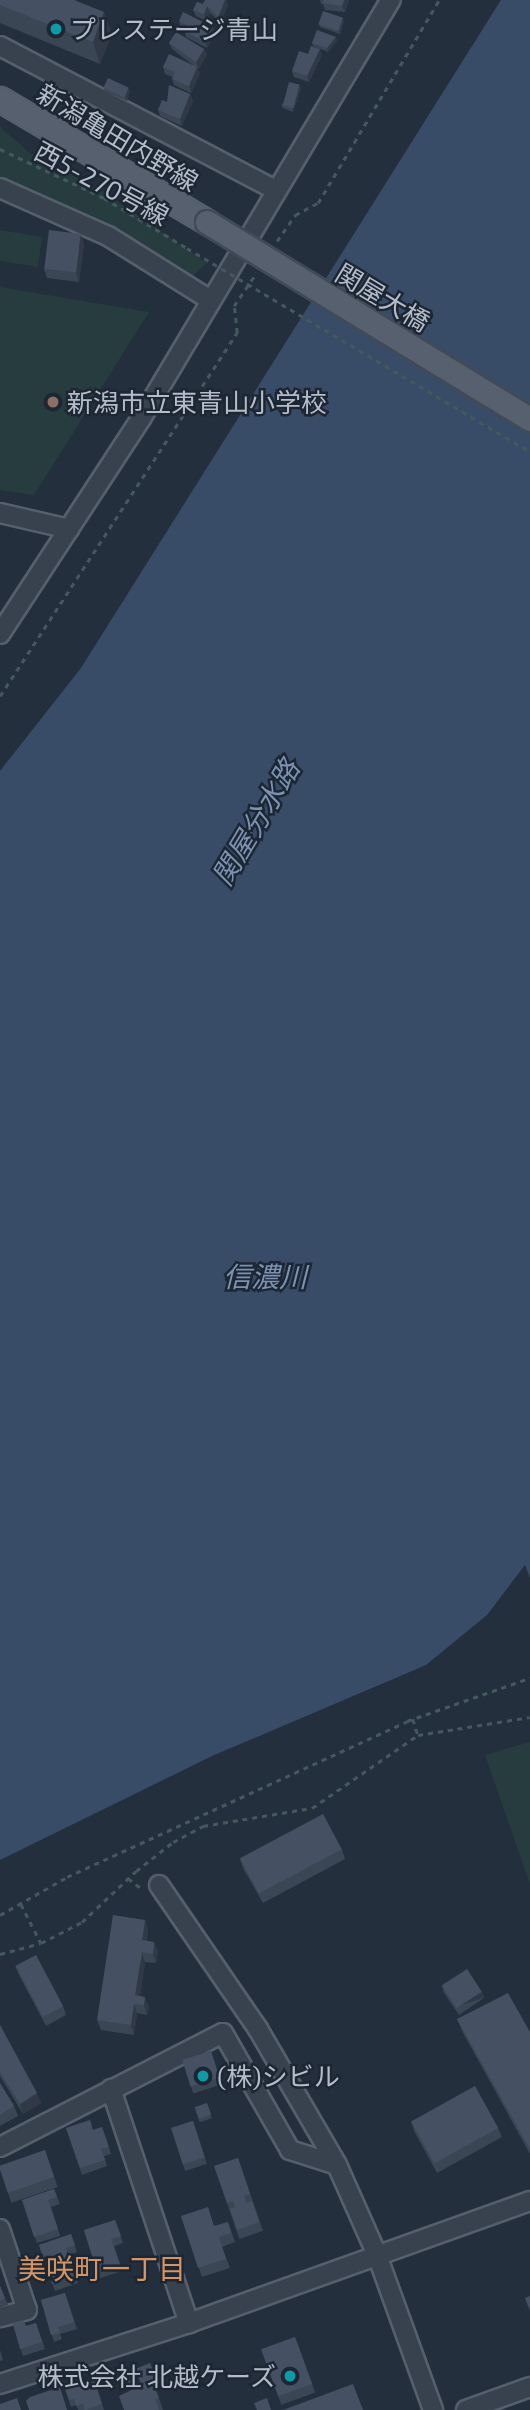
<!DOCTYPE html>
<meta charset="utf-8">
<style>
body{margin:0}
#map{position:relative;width:530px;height:2410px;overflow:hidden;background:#242f3e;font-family:"Exo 2","Noto Sans JP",sans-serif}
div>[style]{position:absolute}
.green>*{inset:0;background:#263c3f}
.water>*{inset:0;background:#394c67}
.path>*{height:2.5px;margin-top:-1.25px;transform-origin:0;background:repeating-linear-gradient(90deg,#44595c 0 5px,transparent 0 10px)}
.roads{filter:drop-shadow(2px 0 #565f6c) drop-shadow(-2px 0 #565f6c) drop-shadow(0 2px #565f6c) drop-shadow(0 -2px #565f6c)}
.minor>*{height:18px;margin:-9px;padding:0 9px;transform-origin:9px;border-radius:9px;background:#38414e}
.major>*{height:23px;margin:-11.5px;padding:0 11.5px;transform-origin:11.5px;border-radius:11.5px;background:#56606e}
.path-bridge>*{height:2.5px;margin-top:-1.25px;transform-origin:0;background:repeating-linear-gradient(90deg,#44595c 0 5px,transparent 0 10px)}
.bridges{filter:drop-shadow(2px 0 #414a57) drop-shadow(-2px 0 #414a57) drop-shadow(0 2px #414a57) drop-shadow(0 -2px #414a57)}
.major-bridge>*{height:23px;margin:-11.5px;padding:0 11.5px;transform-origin:11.5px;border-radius:11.5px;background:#56606e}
.wall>*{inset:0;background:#3b4654;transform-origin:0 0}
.shaded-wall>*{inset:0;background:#303945;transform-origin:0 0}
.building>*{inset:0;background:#455162;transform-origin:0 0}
.dots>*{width:19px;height:19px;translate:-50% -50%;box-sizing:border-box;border:4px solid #1d2633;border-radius:50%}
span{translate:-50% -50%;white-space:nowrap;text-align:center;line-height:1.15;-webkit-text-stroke:5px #1d2633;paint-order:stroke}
.poi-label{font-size:26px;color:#b4bcc9}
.left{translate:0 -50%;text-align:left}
.right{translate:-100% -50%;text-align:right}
.street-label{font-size:26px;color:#b4bcc9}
.water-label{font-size:28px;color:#7c92b1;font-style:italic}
.neighbourhood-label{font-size:28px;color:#d59563}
</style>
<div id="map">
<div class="green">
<div style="clip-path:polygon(0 127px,30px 153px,105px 192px,207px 263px,188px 280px,0 185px)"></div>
<div style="clip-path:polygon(0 230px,42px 237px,38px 267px,0 261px)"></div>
<div style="clip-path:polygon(0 287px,149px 312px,34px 495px,0 490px)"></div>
<div style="clip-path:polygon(530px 1742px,530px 1884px,485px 1755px)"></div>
</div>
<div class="water">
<div style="clip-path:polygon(501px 0,530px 0,530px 1578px,525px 1565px,487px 1615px,426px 1665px,212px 1756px,0 1860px,0 771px,81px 668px)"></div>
</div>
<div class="path">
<div style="left:0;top:149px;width:115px;rotate:25.2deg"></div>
<div style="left:104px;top:198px;width:97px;rotate:31.1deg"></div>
<div style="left:277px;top:241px;width:32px;rotate:-55deg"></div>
<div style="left:295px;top:215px;width:26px;rotate:-28deg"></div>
<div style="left:318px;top:203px;width:236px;rotate:-59.2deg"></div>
<div style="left:0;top:696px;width:434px;rotate:-56.9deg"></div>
<div style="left:237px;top:333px;width:27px;rotate:-96deg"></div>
<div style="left:234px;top:306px;width:40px;rotate:-56deg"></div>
<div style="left:413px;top:1719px;width:17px;rotate:73deg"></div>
<div style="left:128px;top:1878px;width:18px;rotate:38deg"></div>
<div style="left:21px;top:1904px;width:44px;rotate:62.9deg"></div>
<div style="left:0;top:1915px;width:77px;rotate:-29.6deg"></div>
<div style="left:67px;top:1877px;width:374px;rotate:-24.6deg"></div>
<div style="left:407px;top:1721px;width:130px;rotate:-19.3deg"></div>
<div style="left:0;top:1954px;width:42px;rotate:-15deg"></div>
<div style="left:41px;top:1943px;width:46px;rotate:-27.1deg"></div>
<div style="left:82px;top:1922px;width:74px;rotate:-43.4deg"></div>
<div style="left:136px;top:1871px;width:47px;rotate:-38.1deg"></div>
<div style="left:173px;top:1842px;width:34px;rotate:-28deg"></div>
<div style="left:203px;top:1826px;width:110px;rotate:-9.4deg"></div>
<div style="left:312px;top:1808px;width:129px;rotate:-34.6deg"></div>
<div style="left:418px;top:1735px;width:113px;rotate:-9.1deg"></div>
</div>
<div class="roads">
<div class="minor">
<div style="left:0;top:46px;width:310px;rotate:27.6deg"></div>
<div style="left:0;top:188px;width:118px;rotate:24deg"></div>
<div style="left:108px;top:236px;width:119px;rotate:32deg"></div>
<div style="left:0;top:513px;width:71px;rotate:13.1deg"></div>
<div style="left:0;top:634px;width:259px;rotate:-56.8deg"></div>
<div style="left:142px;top:417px;width:486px;rotate:-59.2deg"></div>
<div style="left:159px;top:1885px;width:175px;rotate:55.5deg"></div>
<div style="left:258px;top:2029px;width:157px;rotate:59.8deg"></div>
<div style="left:111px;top:2089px;width:247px;rotate:71.6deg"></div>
<div style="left:0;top:2147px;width:250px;rotate:-27.1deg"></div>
<div style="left:223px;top:2033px;width:135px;rotate:60.2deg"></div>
<div style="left:290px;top:2150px;width:49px;rotate:17.7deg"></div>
<div style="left:337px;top:2165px;width:98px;rotate:66deg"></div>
<div style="left:377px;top:2255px;width:165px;rotate:70.1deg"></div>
<div style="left:0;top:2229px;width:85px;rotate:71.6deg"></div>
<div style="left:27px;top:2310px;width:28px;rotate:165deg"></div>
<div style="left:0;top:2384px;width:199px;rotate:-17.9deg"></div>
<div style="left:189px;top:2323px;width:362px;rotate:-19.7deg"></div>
<div style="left:466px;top:2410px;width:68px;rotate:-19.8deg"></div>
</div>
<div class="major">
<div style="left:0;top:99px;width:241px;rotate:30.7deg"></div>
</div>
</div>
<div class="path-bridge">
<div style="left:187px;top:248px;width:399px;rotate:30.7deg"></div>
</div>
<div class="bridges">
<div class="major-bridge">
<div style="left:207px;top:222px;width:378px;rotate:31.4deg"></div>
</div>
</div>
<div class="wall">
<div style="clip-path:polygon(0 0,112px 34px,100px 64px,0 23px)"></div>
<div style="clip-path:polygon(320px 0,349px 0,345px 12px,325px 10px,323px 4px,321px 4px)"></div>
<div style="clip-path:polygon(203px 4px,228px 5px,221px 23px,210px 13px,207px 21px,196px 16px,193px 10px)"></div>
<div style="clip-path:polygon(179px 21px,213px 27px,215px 34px,207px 48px,186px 37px,184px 29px,181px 28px)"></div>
<div style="clip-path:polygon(344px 21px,340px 34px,320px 27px,319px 24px)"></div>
<div style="clip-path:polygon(337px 41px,328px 52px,313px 46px,312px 43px)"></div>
<div style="clip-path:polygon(169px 43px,204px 49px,207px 55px,198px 69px,200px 74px,191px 93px,174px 85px,172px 79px,173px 77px,165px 74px,163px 67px,193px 65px,172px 49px)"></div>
<div style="clip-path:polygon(322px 55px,309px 82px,294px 77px,292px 71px)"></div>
<div style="clip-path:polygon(104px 88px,130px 91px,127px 101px,105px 91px)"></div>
<div style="clip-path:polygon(301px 89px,293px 112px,283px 108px,281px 105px)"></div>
<div style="clip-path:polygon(190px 94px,193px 101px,182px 126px,160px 116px,158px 110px)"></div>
<div style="clip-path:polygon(84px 244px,79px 282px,47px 278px,44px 269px)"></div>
<div style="clip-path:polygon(342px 1849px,345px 1859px,263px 1903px,243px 1868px,240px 1859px)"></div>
<div style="clip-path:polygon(145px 1920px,148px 1929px,147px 1941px,154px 1942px,158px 1952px,156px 1963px,145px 1962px,140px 1996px,149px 2006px,147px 2015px,137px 2013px,134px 2035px,101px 2030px,97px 2020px)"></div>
<div style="clip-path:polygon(15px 1965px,63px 2006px,66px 2015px,46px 2026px,19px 1975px)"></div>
<div style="clip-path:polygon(442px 1986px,482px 1992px,484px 1998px,459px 2015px,444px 1993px)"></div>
<div style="clip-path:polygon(457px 2019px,530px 2032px,530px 2154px,462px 2031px)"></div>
<div style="clip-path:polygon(0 2025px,41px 2103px,23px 2114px,0 2076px)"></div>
<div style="left:211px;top:2051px;width:35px;height:30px;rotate:72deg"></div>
<div style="clip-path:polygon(0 2083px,14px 2106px,18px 2116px,0 2126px)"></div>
<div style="left:207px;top:2103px;width:16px;height:13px;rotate:72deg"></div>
<div style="left:193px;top:2121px;width:45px;height:23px;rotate:72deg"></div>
<div style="clip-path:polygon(411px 2122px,498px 2128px,502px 2137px,437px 2173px,414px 2131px)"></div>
<div style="clip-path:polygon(102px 2127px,111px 2154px,104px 2156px,107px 2166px,82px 2175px,66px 2128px,93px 2130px)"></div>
<div style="left:45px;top:2150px;width:39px;height:49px;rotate:71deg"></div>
<div style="left:238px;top:2158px;width:77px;height:25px;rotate:71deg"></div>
<div style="clip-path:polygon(54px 2189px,60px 2204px,51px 2207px,60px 2236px,37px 2243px,22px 2200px)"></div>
<div style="clip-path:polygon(181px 2216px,215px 2226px,228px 2222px,235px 2242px,222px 2247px,230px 2268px,202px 2277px)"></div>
<div style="clip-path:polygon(115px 2220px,123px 2243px,114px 2246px,122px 2271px,100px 2278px,84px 2230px)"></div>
<div style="clip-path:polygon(71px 2234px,77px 2252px,68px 2255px,78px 2283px,55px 2291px,39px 2245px)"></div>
<div style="clip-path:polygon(0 2286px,8px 2305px,0 2308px)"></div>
<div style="clip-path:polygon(65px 2293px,77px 2329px,60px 2334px,62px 2339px,54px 2342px,41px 2300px)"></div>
<div style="clip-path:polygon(36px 2323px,45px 2349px,23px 2356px,13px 2324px,26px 2326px)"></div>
<div style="left:295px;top:2337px;width:59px;height:36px;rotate:70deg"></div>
<div style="clip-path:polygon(0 2350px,3px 2360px,0 2361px)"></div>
<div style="clip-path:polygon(150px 2363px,160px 2389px,156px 2390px,163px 2410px,124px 2410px,141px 2385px)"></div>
<div style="clip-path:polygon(131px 2374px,136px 2386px,125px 2389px,120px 2377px)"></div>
<div style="clip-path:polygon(94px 2379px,104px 2410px,78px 2410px,76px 2405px,71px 2407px,65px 2389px)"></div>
</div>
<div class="shaded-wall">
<div style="clip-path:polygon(225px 0,227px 0,228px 5px,221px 23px,218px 17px)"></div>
<div style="clip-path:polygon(344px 0,349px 0,345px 12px,342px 6px)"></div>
<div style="clip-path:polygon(207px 6px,210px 13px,207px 21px,204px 14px)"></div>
<div style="clip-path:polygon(104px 12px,112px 34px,100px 64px,93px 42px)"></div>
<div style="clip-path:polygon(343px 18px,344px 21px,340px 34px,339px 31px)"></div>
<div style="clip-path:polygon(213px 27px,215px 34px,207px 48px,205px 42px)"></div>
<div style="clip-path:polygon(336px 37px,337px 41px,328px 52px,327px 48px)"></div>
<div style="clip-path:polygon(204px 49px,207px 55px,199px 69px,196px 62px)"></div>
<div style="clip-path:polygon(320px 49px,322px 55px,309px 82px,307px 76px)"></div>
<div style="clip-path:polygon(197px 67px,200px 74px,191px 93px,189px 86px)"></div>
<div style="clip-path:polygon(300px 85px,301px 89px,293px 112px,292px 108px)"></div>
<div style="clip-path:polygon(129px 88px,130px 91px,127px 101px,125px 97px)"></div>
<div style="clip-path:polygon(190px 94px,193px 101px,182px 126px,180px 119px)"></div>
<div style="clip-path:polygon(81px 234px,84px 244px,79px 282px,76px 273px)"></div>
<div style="clip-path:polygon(145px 1920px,148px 1929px,145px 1950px,142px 1940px)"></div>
<div style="clip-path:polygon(154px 1942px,158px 1952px,156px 1963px,153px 1954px)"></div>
<div style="clip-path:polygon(142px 1952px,145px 1962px,139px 2005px,135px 1995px)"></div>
<div style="left:482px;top:1992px;width:6px;height:30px;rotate:72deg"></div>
<div style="clip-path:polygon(145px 1997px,149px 2006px,147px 2015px,144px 2005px)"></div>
<div style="clip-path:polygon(134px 2004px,137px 2013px,134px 2035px,131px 2025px)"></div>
<div style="clip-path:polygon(37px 2093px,41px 2103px,23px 2114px,20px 2104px)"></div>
</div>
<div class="building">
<div style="clip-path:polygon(0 0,74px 0,104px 12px,93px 42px,0 5px)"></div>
<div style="clip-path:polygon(205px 0,225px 0,218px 17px,207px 6px,204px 14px,193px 10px,197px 2px,203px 4px)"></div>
<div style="clip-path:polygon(324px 0,344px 0,342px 6px,323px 3px)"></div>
<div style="left:323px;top:11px;width:21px;height:14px;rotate:19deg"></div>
<div style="clip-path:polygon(183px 12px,213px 27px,205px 42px,183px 30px,186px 25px,179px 21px)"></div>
<div style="clip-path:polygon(317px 30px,336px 37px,327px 48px,312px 43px)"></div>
<div style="clip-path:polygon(176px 32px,204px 49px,196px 62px,169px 43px)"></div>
<div style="clip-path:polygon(311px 46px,320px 49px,307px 76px,292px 71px,299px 51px,308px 54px)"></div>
<div style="clip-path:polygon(169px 54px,197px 67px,189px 86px,172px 79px,175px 72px,163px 67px)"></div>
<div style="left:108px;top:78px;width:23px;height:11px;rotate:25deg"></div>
<div style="left:289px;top:82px;width:11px;height:24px;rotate:15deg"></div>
<div style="clip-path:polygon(169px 85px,190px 94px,180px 119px,158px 110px,162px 100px,167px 102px)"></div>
<div style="left:49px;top:230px;width:32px;height:39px;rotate:7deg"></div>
<div style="left:323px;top:1814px;width:40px;height:94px;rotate:62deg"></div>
<div style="clip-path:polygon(113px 1915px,145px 1920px,142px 1940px,154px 1942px,153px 1954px,142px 1952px,135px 1995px,145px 1997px,144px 2005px,134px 2004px,131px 2025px,97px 2020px)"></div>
<div style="left:36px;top:1955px;width:58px;height:23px;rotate:62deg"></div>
<div style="left:467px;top:1969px;width:27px;height:30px;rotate:57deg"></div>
<div style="clip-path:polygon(508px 1993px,530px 2032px,530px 2149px,457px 2019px)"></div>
<div style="clip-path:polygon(0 2025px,37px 2093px,20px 2104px,0 2072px)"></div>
<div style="left:211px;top:2051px;width:28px;height:30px;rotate:73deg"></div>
<div style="clip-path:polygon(0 2083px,14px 2106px,0 2115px)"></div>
<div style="left:475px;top:2086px;width:48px;height:73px;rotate:61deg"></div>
<div style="left:207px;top:2103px;width:12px;height:13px;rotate:70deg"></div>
<div style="clip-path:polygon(90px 2120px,93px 2130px,102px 2127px,109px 2147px,101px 2149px,105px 2160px,80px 2168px,66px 2128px)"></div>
<div style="left:193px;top:2121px;width:38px;height:23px;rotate:72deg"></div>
<div style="clip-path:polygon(45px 2150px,54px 2177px,8px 2193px,0 2169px,0 2166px)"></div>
<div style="clip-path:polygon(238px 2158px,250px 2194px,244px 2196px,246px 2203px,252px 2201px,259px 2222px,237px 2230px,230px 2209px,235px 2207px,233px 2201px,227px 2203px,214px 2166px)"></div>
<div style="clip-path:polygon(54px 2189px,57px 2197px,48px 2200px,58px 2229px,34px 2237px,22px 2200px)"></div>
<div style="clip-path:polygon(208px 2207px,214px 2226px,228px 2222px,231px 2233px,219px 2237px,226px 2259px,198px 2268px,181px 2216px)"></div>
<div style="clip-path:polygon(115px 2220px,121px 2236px,111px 2239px,120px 2264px,97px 2272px,84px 2230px)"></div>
<div style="clip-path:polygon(71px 2234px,75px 2245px,66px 2248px,76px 2276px,52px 2284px,39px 2245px)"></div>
<div style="clip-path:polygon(0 2286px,5px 2298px,0 2301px)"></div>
<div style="clip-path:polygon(65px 2293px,74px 2322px,58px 2327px,60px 2333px,51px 2335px,41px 2300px)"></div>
<div style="clip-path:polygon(530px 2296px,530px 2311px,525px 2298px)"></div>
<div style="clip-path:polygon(24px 2321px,26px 2326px,36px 2323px,42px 2342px,20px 2349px,13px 2324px)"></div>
<div style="left:295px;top:2337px;width:50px;height:36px;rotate:70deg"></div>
<div style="left:150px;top:2363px;width:22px;height:16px;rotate:68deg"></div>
<div style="clip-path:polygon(131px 2374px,135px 2382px,124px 2386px,120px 2377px)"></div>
<div style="clip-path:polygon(94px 2379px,102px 2404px,85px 2410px,83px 2403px,76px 2406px,74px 2399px,69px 2400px,65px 2389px)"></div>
<div style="clip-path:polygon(353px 2384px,363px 2410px,283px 2410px)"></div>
<div style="clip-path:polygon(142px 2385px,143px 2389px,154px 2385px,159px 2398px,155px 2399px,159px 2410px,124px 2410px,119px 2396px)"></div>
<div style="clip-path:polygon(60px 2387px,67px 2410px,29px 2410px,26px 2401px,30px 2397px)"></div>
<div style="clip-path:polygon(17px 2398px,21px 2410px,0 2410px,0 2404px)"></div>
<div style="clip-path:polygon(267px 2398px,271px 2410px,257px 2410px,254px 2403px)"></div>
</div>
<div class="dots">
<div style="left:56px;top:29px;background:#0f9aa8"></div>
<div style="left:53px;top:402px;background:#8d6e63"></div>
<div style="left:203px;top:2076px;background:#0f9aa8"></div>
<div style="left:290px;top:2376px;background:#0f9aa8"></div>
</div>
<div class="poi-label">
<span class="left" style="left:70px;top:29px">プレステージ青山</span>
<span class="left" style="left:67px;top:402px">新潟市立東青山小学校</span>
<span class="left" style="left:217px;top:2076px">(株)シビル</span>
<span class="right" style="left:276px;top:2376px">株式会社 北越ケーズ</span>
</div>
<div class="street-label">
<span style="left:118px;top:137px;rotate:31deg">新潟亀田内野線</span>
<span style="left:102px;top:183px;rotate:28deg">西5-270号線</span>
<span style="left:383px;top:297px;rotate:31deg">関屋大橋</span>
</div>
<div class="water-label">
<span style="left:255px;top:822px;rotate:-59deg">関屋分水路</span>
<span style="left:265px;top:1276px">信濃川</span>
</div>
<div class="neighbourhood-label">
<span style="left:102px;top:2268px">美咲町一丁目</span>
</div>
</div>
